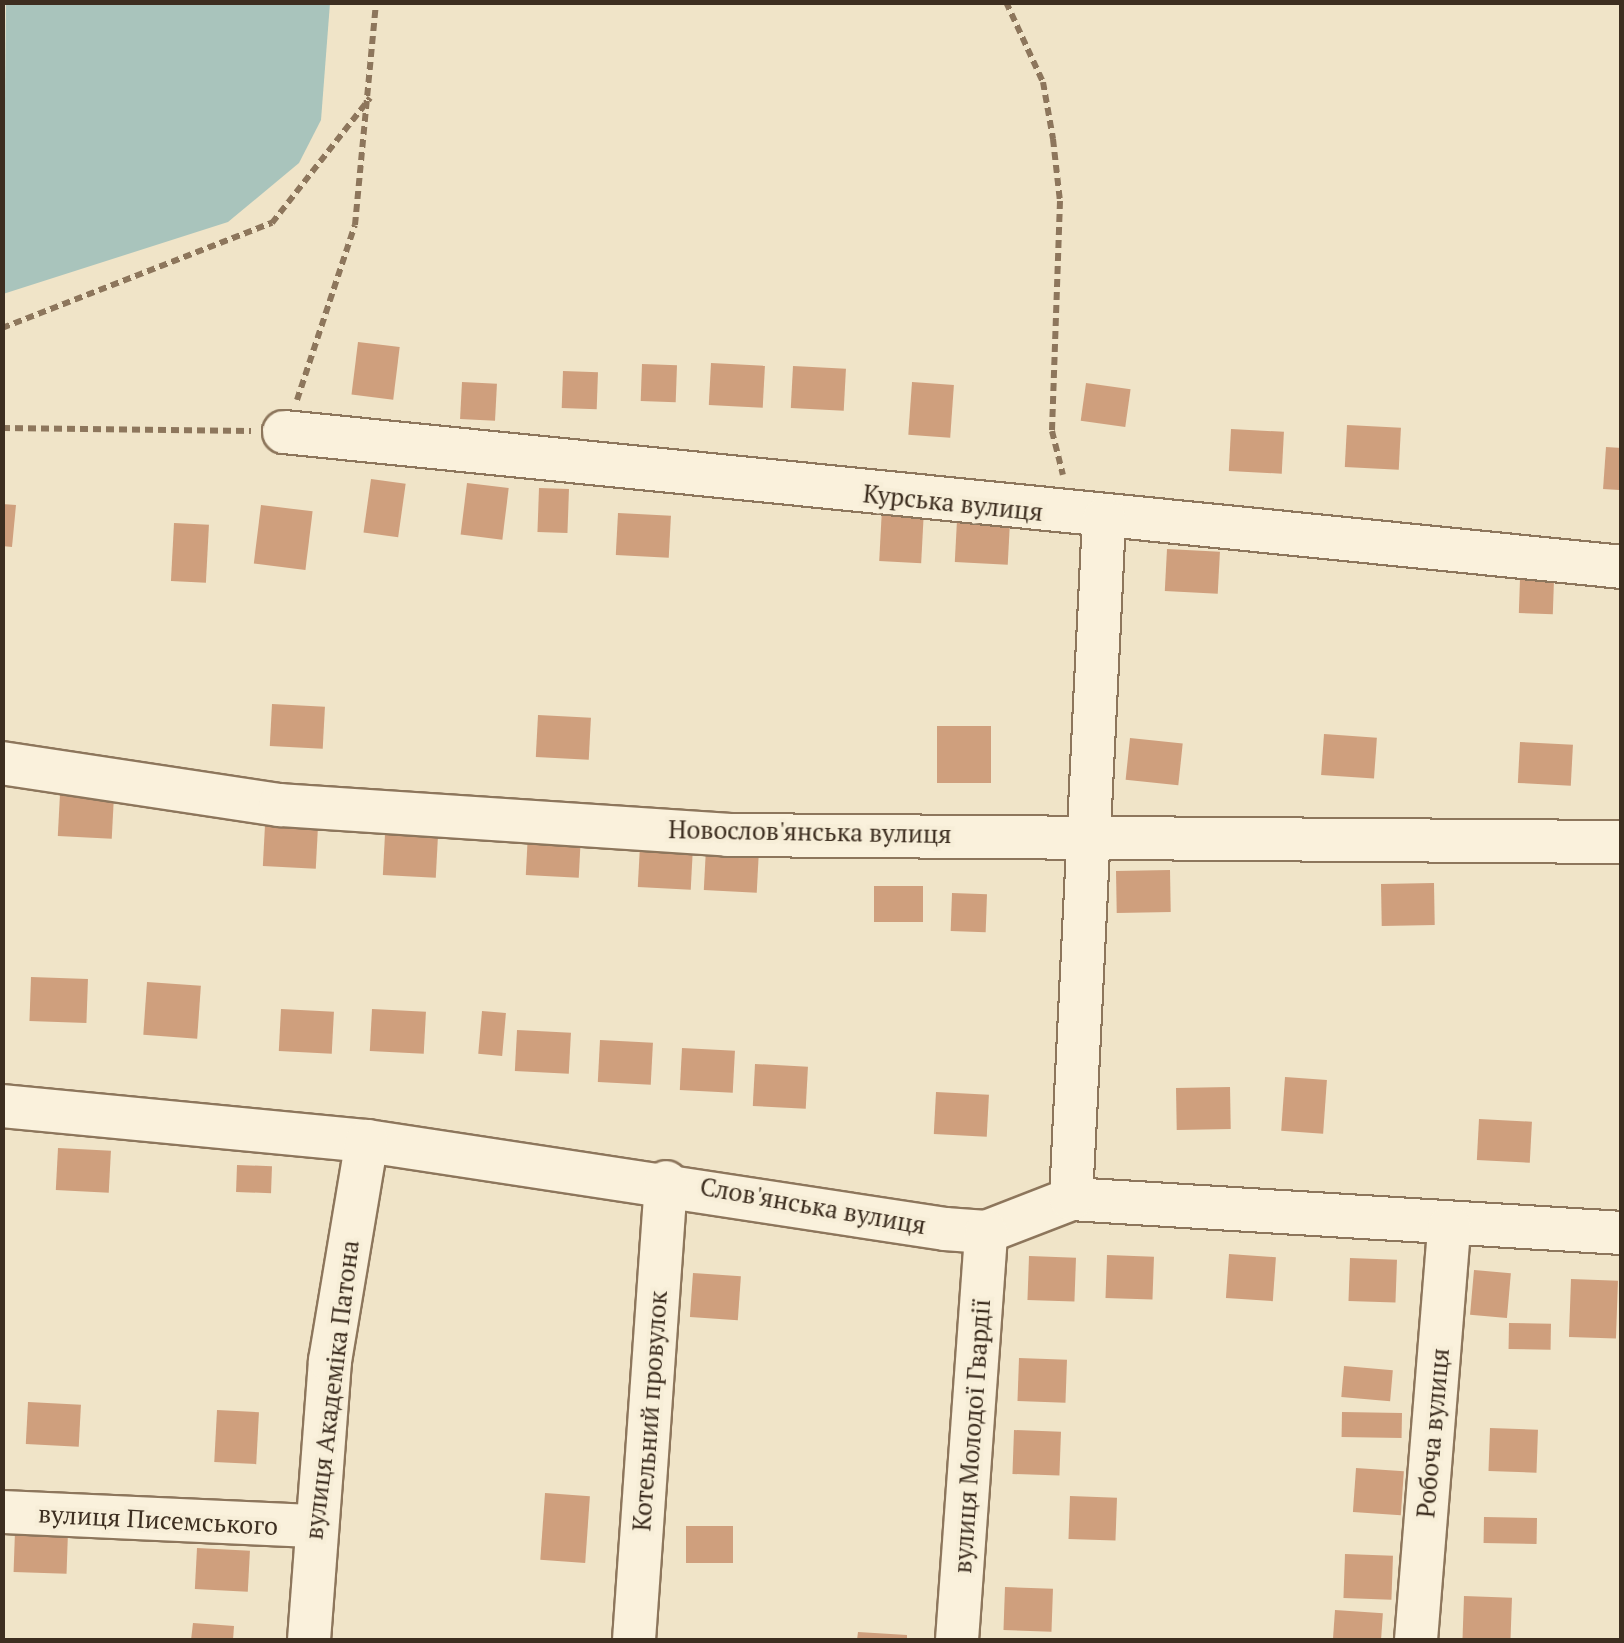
<!DOCTYPE html>
<meta charset="utf-8">
<style>
body{margin:0}
#map{position:relative;width:1624px;height:1643px;overflow:hidden;background:#f0e4c8;font-family:"PT Serif",serif}
div>[style]{position:absolute}
.water>*{inset:0;background:#a9c4bc}
.building>*{inset:0;background:#cf9f7d;transform-origin:0 0}
.path>*{height:6px;margin-top:-3px;transform-origin:0;background:repeating-linear-gradient(90deg,#8d765c 0 8px,transparent 0 13px)}
.roads{filter:drop-shadow(2px 0 #8d765c) drop-shadow(-2px 0 #8d765c) drop-shadow(0 2px #8d765c) drop-shadow(0 -2px #8d765c)}
.minor>*{height:42px;margin:-21px;padding:0 21px;transform-origin:21px;border-radius:21px;background:#faf1dc}
span{translate:-50% -50%;white-space:nowrap;text-align:center;line-height:1.15;-webkit-text-stroke:8px #f7eed8;paint-order:stroke}
.street-label{font-size:25px;color:#3d2e20}
.frame{position:absolute;inset:0;border:5px solid #3d2e20;pointer-events:none}
</style>
<div id="map">
<div class="water">
<div style="clip-path:polygon(6px 3px,330px 3px,321px 120px,299px 163px,228px 222px,3px 294px)"></div>
</div>
<div class="building">
<div style="left:358px;top:342px;width:42px;height:53px;rotate:7deg"></div>
<div style="left:711px;top:363px;width:54px;height:42px;rotate:3deg"></div>
<div style="left:642px;top:364px;width:35px;height:37px;rotate:2deg"></div>
<div style="left:793px;top:366px;width:53px;height:42px;rotate:3deg"></div>
<div style="left:563px;top:371px;width:35px;height:37px;rotate:2deg"></div>
<div style="left:462px;top:382px;width:35px;height:37px;rotate:3deg"></div>
<div style="left:912px;top:382px;width:42px;height:53px;rotate:4deg"></div>
<div style="left:1086px;top:383px;width:45px;height:38px;rotate:8deg"></div>
<div style="left:1347px;top:425px;width:54px;height:42px;rotate:3deg"></div>
<div style="left:1231px;top:429px;width:53px;height:42px;rotate:3deg"></div>
<div style="left:1606px;top:447px;width:16px;height:42px;rotate:4deg"></div>
<div style="left:371px;top:479px;width:35px;height:54px;rotate:8deg"></div>
<div style="left:467px;top:483px;width:42px;height:52px;rotate:7deg"></div>
<div style="left:539px;top:488px;width:30px;height:44px;rotate:2deg"></div>
<div style="clip-path:polygon(2px 504px,16px 505px,12px 547px,2px 546px)"></div>
<div style="left:261px;top:505px;width:52px;height:59px;rotate:7deg"></div>
<div style="left:882px;top:508px;width:42px;height:53px;rotate:3deg"></div>
<div style="left:618px;top:513px;width:53px;height:42px;rotate:3deg"></div>
<div style="left:957px;top:520px;width:53px;height:42px;rotate:3deg"></div>
<div style="left:174px;top:523px;width:35px;height:58px;rotate:3deg"></div>
<div style="left:1167px;top:549px;width:53px;height:42px;rotate:3deg"></div>
<div style="left:1520px;top:579px;width:34px;height:34px;rotate:2deg"></div>
<div style="left:272px;top:704px;width:53px;height:42px;rotate:3deg"></div>
<div style="left:538px;top:715px;width:53px;height:42px;rotate:3deg"></div>
<div style="left:937px;top:726px;width:54px;height:57px"></div>
<div style="left:1324px;top:734px;width:53px;height:41px;rotate:4deg"></div>
<div style="left:1130px;top:738px;width:53px;height:42px;rotate:6deg"></div>
<div style="left:1520px;top:742px;width:53px;height:41px;rotate:3deg"></div>
<div style="left:60px;top:794px;width:54px;height:42px;rotate:3deg"></div>
<div style="left:265px;top:825px;width:53px;height:41px;rotate:3deg"></div>
<div style="left:528px;top:833px;width:53px;height:42px;rotate:3deg"></div>
<div style="left:385px;top:834px;width:53px;height:41px;rotate:3deg"></div>
<div style="left:640px;top:845px;width:53px;height:42px;rotate:3deg"></div>
<div style="left:706px;top:848px;width:53px;height:42px;rotate:3deg"></div>
<div style="left:1170px;top:870px;width:42px;height:54px;rotate:89deg"></div>
<div style="left:1434px;top:883px;width:42px;height:53px;rotate:89deg"></div>
<div style="left:874px;top:886px;width:49px;height:36px"></div>
<div style="left:952px;top:893px;width:35px;height:38px;rotate:2deg"></div>
<div style="left:31px;top:977px;width:57px;height:44px;rotate:2deg"></div>
<div style="left:147px;top:982px;width:54px;height:53px;rotate:4deg"></div>
<div style="left:281px;top:1009px;width:53px;height:42px;rotate:3deg"></div>
<div style="left:372px;top:1009px;width:54px;height:42px;rotate:3deg"></div>
<div style="left:482px;top:1011px;width:24px;height:43px;rotate:5deg"></div>
<div style="left:517px;top:1030px;width:54px;height:41px;rotate:3deg"></div>
<div style="left:600px;top:1040px;width:53px;height:42px;rotate:3deg"></div>
<div style="left:682px;top:1048px;width:53px;height:42px;rotate:3deg"></div>
<div style="left:755px;top:1064px;width:53px;height:42px;rotate:3deg"></div>
<div style="left:1285px;top:1077px;width:42px;height:54px;rotate:4deg"></div>
<div style="left:1230px;top:1087px;width:42px;height:54px;rotate:89deg"></div>
<div style="left:936px;top:1092px;width:53px;height:42px;rotate:3deg"></div>
<div style="left:1479px;top:1119px;width:53px;height:41px;rotate:3deg"></div>
<div style="left:58px;top:1148px;width:53px;height:42px;rotate:3deg"></div>
<div style="left:237px;top:1165px;width:35px;height:27px;rotate:2deg"></div>
<div style="left:1229px;top:1254px;width:47px;height:44px;rotate:4deg"></div>
<div style="left:1107px;top:1255px;width:47px;height:43px;rotate:2deg"></div>
<div style="left:1029px;top:1256px;width:47px;height:44px;rotate:2deg"></div>
<div style="left:1350px;top:1258px;width:47px;height:43px;rotate:2deg"></div>
<div style="left:1474px;top:1270px;width:37px;height:45px;rotate:5deg"></div>
<div style="left:693px;top:1273px;width:48px;height:44px;rotate:4deg"></div>
<div style="left:1571px;top:1279px;width:47px;height:58px;rotate:2deg"></div>
<div style="left:1509px;top:1323px;width:42px;height:26px;rotate:1deg"></div>
<div style="left:1019px;top:1358px;width:48px;height:43px;rotate:2deg"></div>
<div style="left:1344px;top:1366px;width:49px;height:31px;rotate:5deg"></div>
<div style="left:28px;top:1402px;width:53px;height:42px;rotate:3deg"></div>
<div style="left:217px;top:1410px;width:42px;height:52px;rotate:3deg"></div>
<div style="left:1342px;top:1412px;width:60px;height:25px;rotate:1deg"></div>
<div style="left:1490px;top:1428px;width:48px;height:43px;rotate:2deg"></div>
<div style="left:1014px;top:1430px;width:47px;height:44px;rotate:2deg"></div>
<div style="left:1356px;top:1468px;width:48px;height:44px;rotate:4deg"></div>
<div style="left:545px;top:1493px;width:45px;height:67px;rotate:4deg"></div>
<div style="left:1070px;top:1496px;width:47px;height:43px;rotate:2deg"></div>
<div style="left:1484px;top:1517px;width:53px;height:26px;rotate:1deg"></div>
<div style="left:686px;top:1526px;width:47px;height:37px"></div>
<div style="left:15px;top:1531px;width:53px;height:41px;rotate:2deg"></div>
<div style="left:197px;top:1548px;width:53px;height:41px;rotate:3deg"></div>
<div style="left:1345px;top:1554px;width:48px;height:44px;rotate:2deg"></div>
<div style="left:1005px;top:1587px;width:48px;height:43px;rotate:2deg"></div>
<div style="left:1464px;top:1596px;width:48px;height:44px;rotate:2deg"></div>
<div style="left:1335px;top:1610px;width:48px;height:30px;rotate:4deg"></div>
<div style="clip-path:polygon(193px 1623px,234px 1626px,233px 1640px,191px 1640px)"></div>
<div style="clip-path:polygon(858px 1632px,907px 1635px,907px 1640px,857px 1640px)"></div>
</div>
<div class="path">
<div style="left:1006px;top:2px;width:88px;rotate:65.2deg"></div>
<div style="left:1043px;top:82px;width:58px;rotate:80deg"></div>
<div style="left:1053px;top:139px;width:62px;rotate:83.6deg"></div>
<div style="left:1060px;top:201px;width:230px;rotate:92deg"></div>
<div style="left:1052px;top:431px;width:45px;rotate:76deg"></div>
<div style="left:2px;top:328px;width:290px;rotate:-21.3deg"></div>
<div style="left:272px;top:223px;width:159px;rotate:-51.9deg"></div>
<div style="left:297px;top:400px;width:184px;rotate:-71.7deg"></div>
<div style="left:355px;top:225px;width:224px;rotate:-84.6deg"></div>
<div style="left:2px;top:428px;width:249px;rotate:0.7deg"></div>
</div>
<div class="roads">
<div class="minor">
<div style="left:284px;top:432px;width:1345px;rotate:5.76deg"></div>
<div style="left:2px;top:763px;width:281px;rotate:8.6deg"></div>
<div style="left:280px;top:805px;width:449px;rotate:3.8deg"></div>
<div style="left:728px;top:835px;width:894px;rotate:0.45deg"></div>
<div style="left:2px;top:1106px;width:367px;rotate:5.5deg"></div>
<div style="left:367px;top:1141px;width:585px;rotate:8.66deg"></div>
<div style="left:945px;top:1229px;width:41px;rotate:4.2deg"></div>
<div style="left:986px;top:1232px;width:91px;rotate:-21.2deg"></div>
<div style="left:1071px;top:1199px;width:552px;rotate:3.53deg"></div>
<div style="left:1071px;top:1199px;width:681px;rotate:-87.22deg"></div>
<div style="left:2px;top:1512px;width:311px;rotate:2.6deg"></div>
<div style="left:309px;top:1640px;width:280px;rotate:-85.7deg"></div>
<div style="left:330px;top:1361px;width:223px;rotate:-80.5deg"></div>
<div style="left:634px;top:1640px;width:459px;rotate:-86deg"></div>
<div style="left:957px;top:1640px;width:409px;rotate:-85.9deg"></div>
<div style="left:1416px;top:1640px;width:415px;rotate:-85.4deg"></div>
</div>
</div>
<div class="street-label">
<span style="left:953px;top:503px;rotate:6deg">Курська вулиця</span>
<span style="left:810px;top:832px;rotate:1deg">Новослов'янська вулиця</span>
<span style="left:813px;top:1206px;rotate:10deg">Слов'янська вулиця</span>
<span style="left:332px;top:1390px;rotate:-83deg">вулиця Академіка Патона</span>
<span style="left:650px;top:1411px;rotate:-86deg">Котельний провулок</span>
<span style="left:1433px;top:1433px;rotate:-85deg">Робоча вулиця</span>
<span style="left:972px;top:1436px;rotate:-86deg">вулиця Молодої Гвардії</span>
<span style="left:158px;top:1520px;rotate:3deg">вулиця Писемського</span>
</div>
<div class="frame"></div>
</div>
